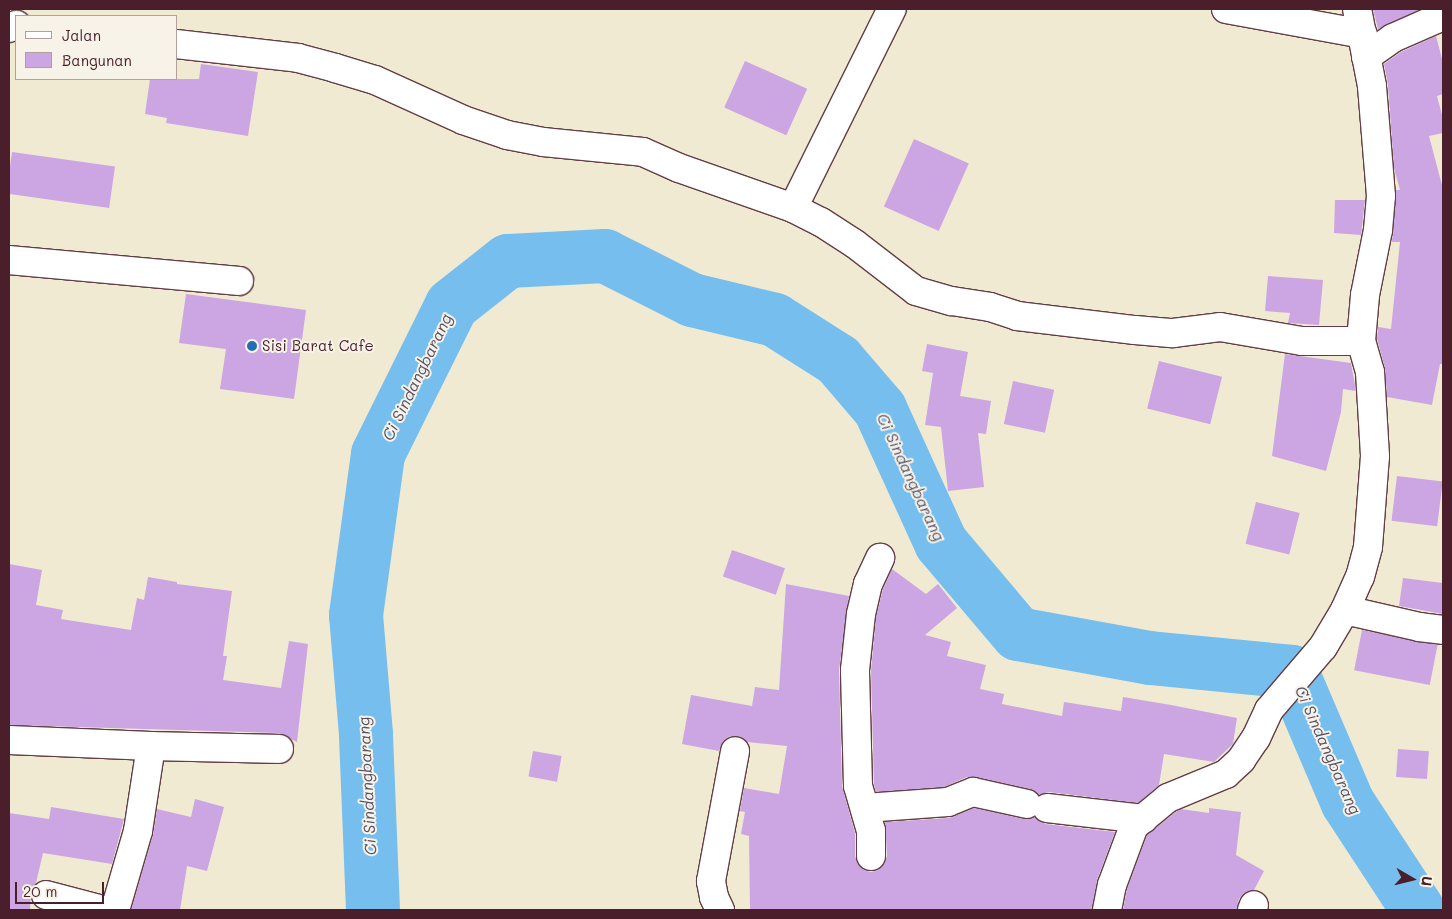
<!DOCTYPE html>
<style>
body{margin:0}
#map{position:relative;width:1452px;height:919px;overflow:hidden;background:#f0ead3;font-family:Mali,sans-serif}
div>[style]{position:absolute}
.river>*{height:54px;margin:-27px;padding:0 27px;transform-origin:27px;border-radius:27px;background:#75beee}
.building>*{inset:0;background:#cca5e3;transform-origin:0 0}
.roads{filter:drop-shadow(1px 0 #633d44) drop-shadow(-1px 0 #633d44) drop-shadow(0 1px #633d44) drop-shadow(0 -1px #633d44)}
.minor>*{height:28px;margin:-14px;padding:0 14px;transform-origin:14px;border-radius:14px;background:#fff}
.dots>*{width:14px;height:14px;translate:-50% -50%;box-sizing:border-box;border:2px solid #f7f3e8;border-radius:50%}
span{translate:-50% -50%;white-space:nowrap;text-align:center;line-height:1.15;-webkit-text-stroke:4px #f7f3e8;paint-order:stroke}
.poi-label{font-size:15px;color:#4a1f2b}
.left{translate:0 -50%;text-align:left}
.water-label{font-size:16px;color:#574f66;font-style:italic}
.frame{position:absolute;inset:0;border:10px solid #4a1f2b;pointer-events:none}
.legend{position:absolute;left:15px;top:15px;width:162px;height:65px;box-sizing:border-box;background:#f7f3e8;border:1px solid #b29e9c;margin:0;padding:6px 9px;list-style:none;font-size:15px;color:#4a1f2b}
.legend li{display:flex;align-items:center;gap:10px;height:25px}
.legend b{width:25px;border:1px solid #b29e9c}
.north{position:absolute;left:1387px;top:854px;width:50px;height:50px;-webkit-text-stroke:4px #f7f3e8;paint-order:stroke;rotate:98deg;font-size:14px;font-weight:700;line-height:20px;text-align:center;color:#4a1f2b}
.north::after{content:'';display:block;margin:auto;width:18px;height:22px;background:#4a1f2b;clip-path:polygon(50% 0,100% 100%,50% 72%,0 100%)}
.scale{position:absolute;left:15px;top:882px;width:89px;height:22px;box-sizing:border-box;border:2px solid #4a1f2b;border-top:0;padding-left:6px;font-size:15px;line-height:18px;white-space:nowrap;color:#4a1f2b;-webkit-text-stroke:4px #f7f3e8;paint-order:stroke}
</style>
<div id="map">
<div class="river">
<div style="left:373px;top:910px;width:176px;rotate:-92.3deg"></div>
<div style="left:366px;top:734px;width:119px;rotate:-94.8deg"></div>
<div style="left:356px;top:615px;width:162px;rotate:-82.2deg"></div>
<div style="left:378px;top:454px;width:166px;rotate:-63.6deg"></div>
<div style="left:452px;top:305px;width:71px;rotate:-38.2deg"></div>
<div style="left:508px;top:261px;width:97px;rotate:-3deg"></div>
<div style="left:605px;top:256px;width:97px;rotate:26.8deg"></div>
<div style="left:692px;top:300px;width:85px;rotate:13.5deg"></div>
<div style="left:775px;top:320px;width:75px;rotate:32.4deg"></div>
<div style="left:838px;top:360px;width:65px;rotate:49.4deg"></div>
<div style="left:880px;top:409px;width:147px;rotate:65.5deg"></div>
<div style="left:941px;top:543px;width:119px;rotate:49.8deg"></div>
<div style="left:1018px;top:634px;width:134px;rotate:10.3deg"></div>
<div style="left:1150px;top:658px;width:143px;rotate:5.6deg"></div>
<div style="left:1292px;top:672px;width:142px;rotate:66.9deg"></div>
<div style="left:1348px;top:803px;width:128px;rotate:56.8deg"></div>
</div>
<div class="building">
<div style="clip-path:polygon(1373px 9px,1421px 9px,1378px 29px)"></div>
<div style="clip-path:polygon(1436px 36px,1443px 63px,1443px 94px,1437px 96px,1443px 119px,1443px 133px,1429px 136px,1443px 189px,1443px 364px,1440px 364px,1432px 405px,1387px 397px,1385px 368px,1377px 339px,1378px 327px,1391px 329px,1400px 242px,1392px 242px,1396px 190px,1400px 190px,1394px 168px,1388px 85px,1384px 64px,1401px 52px)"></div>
<div style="left:745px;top:61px;width:68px;height:51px;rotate:24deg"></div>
<div style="clip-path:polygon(201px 64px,258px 72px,248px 136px,166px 123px,167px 118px,145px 114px,150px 79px,199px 79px)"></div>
<div style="left:914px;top:139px;width:60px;height:74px;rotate:24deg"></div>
<div style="left:12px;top:152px;width:104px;height:42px;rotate:8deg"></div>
<div style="clip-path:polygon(1335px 200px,1365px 200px,1361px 235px,1334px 233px)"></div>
<div style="clip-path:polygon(1268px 276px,1323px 280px,1319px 325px,1288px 323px,1290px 313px,1265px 311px)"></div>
<div style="clip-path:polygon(186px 294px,306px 310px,294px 399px,220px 389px,226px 349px,179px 343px)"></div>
<div style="clip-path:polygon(927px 344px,968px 352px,960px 396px,991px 401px,986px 434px,978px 433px,984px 487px,948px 491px,941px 427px,925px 425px,933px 373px,922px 371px)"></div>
<div style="clip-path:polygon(1285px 354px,1351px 363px,1356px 391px,1343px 389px,1341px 412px,1326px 471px,1272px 456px)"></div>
<div style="left:1159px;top:361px;width:65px;height:49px;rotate:14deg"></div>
<div style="left:1013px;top:381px;width:42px;height:44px;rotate:12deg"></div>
<div style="left:1397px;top:476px;width:46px;height:45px;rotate:7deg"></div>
<div style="left:1256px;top:502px;width:45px;height:43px;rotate:14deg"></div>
<div style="left:732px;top:550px;width:56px;height:28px;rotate:19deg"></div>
<div style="clip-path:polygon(9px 564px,42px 570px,36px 605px,63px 610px,61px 619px,131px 630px,137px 598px,144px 600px,148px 577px,177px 582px,177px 584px,232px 591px,223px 656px,227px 656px,223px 680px,281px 688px,289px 641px,308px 644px,297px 742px,279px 733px,9px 725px)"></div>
<div style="clip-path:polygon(892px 569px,926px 594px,938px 584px,957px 608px,925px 635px,951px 642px,947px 656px,986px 665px,980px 689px,1004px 694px,1002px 704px,1062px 716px,1064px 702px,1121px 711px,1123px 697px,1171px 705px,1237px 718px,1233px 744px,1214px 762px,1164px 754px,1159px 785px,1138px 803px,1049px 792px,1039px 795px,1030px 789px,976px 777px,967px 777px,944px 787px,876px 792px,874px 784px,871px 671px,876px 617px,883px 589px)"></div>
<div style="clip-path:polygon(1403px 578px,1443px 583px,1443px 614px,1399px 606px)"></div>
<div style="clip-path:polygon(786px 584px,849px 596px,839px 670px,842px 786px,855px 833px,855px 856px,858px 864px,864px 870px,871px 872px,878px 870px,884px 864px,887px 856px,885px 822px,949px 818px,974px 808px,1024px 819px,1035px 817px,1045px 824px,1115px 832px,1097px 880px,1092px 910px,750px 910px,749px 836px,741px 834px,745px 812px,740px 811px,744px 788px,779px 794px,787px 746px,747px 742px,737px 736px,730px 736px,723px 741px,719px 751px,682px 744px,691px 695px,752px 706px,755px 687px,779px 690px)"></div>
<div style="left:1362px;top:630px;width:77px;height:41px;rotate:11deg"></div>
<div style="left:1398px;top:749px;width:31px;height:28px;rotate:4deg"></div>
<div style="left:533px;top:751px;width:29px;height:26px;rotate:10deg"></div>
<div style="clip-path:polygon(195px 799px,224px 807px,207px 871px,187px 866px,180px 910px,131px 910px,153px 835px,157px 809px,191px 817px)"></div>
<div style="clip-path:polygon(51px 807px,124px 819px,112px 864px,43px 853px,36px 883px,31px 892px,30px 910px,9px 910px,9px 813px,49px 819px)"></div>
<div style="clip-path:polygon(1209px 808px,1241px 812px,1236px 855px,1264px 871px,1254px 890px,1244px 893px,1239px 899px,1237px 910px,1123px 910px,1127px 889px,1147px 835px,1176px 812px,1181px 809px,1209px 813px)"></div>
</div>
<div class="roads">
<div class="minor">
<div style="left:1226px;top:9px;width:139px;rotate:10.3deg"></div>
<div style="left:9px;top:28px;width:8px;rotate:-23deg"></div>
<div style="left:176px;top:44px;width:123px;rotate:6.5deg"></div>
<div style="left:298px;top:58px;width:38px;rotate:15deg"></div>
<div style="left:335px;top:68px;width:42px;rotate:16.7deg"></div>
<div style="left:375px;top:80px;width:97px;rotate:24.4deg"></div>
<div style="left:463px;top:120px;width:46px;rotate:18.8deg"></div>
<div style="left:507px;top:135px;width:37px;rotate:11deg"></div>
<div style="left:543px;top:142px;width:100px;rotate:5.7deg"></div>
<div style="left:643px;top:152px;width:39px;rotate:24deg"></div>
<div style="left:679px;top:168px;width:121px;rotate:19.3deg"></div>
<div style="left:793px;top:208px;width:31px;rotate:27deg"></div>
<div style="left:821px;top:222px;width:40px;rotate:32.9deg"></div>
<div style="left:855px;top:244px;width:77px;rotate:37.6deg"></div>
<div style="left:916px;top:291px;width:37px;rotate:16deg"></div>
<div style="left:952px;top:301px;width:38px;rotate:9deg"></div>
<div style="left:990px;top:307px;width:28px;rotate:18deg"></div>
<div style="left:1017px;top:316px;width:119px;rotate:6.8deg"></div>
<div style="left:1135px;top:330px;width:38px;rotate:5deg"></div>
<div style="left:1173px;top:333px;width:47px;rotate:-7.3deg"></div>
<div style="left:1220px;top:327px;width:83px;rotate:9.7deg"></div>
<div style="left:1302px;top:341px;width:59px"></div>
<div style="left:1366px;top:57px;width:33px;rotate:-35deg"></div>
<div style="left:1393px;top:38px;width:55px;rotate:-23.7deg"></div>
<div style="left:793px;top:208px;width:222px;rotate:-63.6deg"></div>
<div style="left:9px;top:260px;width:231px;rotate:5.2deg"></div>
<div style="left:1345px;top:610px;width:76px;rotate:12.9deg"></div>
<div style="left:1419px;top:627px;width:24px;rotate:7deg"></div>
<div style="left:9px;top:740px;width:142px;rotate:2.4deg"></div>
<div style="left:151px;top:746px;width:86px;rotate:98.7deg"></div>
<div style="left:138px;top:831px;width:82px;rotate:106.2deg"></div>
<div style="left:151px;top:746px;width:128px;rotate:1.3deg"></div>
<div style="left:865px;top:808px;width:83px;rotate:-4.1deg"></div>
<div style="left:948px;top:802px;width:27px;rotate:-22deg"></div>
<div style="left:973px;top:792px;width:55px;rotate:12.5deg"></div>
<div style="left:1047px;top:808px;width:97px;rotate:6.5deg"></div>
<div style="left:871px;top:856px;width:25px;rotate:-90deg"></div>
<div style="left:871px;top:831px;width:47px;rotate:-106.1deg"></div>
<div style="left:858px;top:786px;width:116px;rotate:-91.5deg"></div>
<div style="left:855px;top:670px;width:56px;rotate:-83.9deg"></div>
<div style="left:861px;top:614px;width:31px;rotate:-77deg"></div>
<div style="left:868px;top:584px;width:29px;rotate:-65deg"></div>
<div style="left:46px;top:895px;width:59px;rotate:14.7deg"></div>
<div style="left:720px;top:910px;width:14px;rotate:-115deg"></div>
<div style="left:714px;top:897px;width:16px;rotate:-101deg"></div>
<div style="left:711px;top:881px;width:132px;rotate:-79.5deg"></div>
<div style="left:1107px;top:910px;width:25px;rotate:-79deg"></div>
<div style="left:1112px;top:885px;width:63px;rotate:-69.6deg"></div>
<div style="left:1134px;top:826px;width:44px;rotate:-39.5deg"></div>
<div style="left:1168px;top:798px;width:63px;rotate:-22.5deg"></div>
<div style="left:1226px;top:774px;width:21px;rotate:-43deg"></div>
<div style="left:1241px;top:760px;width:27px;rotate:-56deg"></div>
<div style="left:1256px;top:738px;width:31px;rotate:-65deg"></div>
<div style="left:1269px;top:710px;width:83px;rotate:-49.4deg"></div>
<div style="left:1323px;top:647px;width:43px;rotate:-59.3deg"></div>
<div style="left:1345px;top:610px;width:36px;rotate:-66deg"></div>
<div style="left:1360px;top:577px;width:31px;rotate:-75deg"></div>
<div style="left:1368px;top:547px;width:91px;rotate:-85.6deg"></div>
<div style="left:1375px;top:456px;width:84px;rotate:-93.4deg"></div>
<div style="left:1370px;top:372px;width:32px;rotate:-106deg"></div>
<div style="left:1361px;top:341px;width:46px;rotate:-85deg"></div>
<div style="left:1365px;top:295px;width:66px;rotate:-78.7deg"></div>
<div style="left:1378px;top:230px;width:34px;rotate:-85deg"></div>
<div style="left:1381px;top:196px;width:110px;rotate:-94.7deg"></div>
<div style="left:1372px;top:86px;width:78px;rotate:-101deg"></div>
<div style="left:1252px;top:910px;width:5px;rotate:-68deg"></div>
</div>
</div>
<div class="dots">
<div style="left:252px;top:346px;background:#1f6fb2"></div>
</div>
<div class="poi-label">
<span class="left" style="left:262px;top:346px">Sisi Barat Cafe</span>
</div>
<div class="water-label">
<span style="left:417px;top:377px;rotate:-64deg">Ci Sindangbarang</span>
<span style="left:911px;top:477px;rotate:65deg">Ci Sindangbarang</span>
<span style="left:1328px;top:750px;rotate:66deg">Ci Sindangbarang</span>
<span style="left:367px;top:786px;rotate:-93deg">Ci Sindangbarang</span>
</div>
<div class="frame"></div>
<ul class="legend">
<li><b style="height:6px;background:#fff"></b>Jalan</li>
<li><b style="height:14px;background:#cca5e3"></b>Bangunan</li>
</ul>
<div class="north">U</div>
<div class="scale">20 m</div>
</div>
